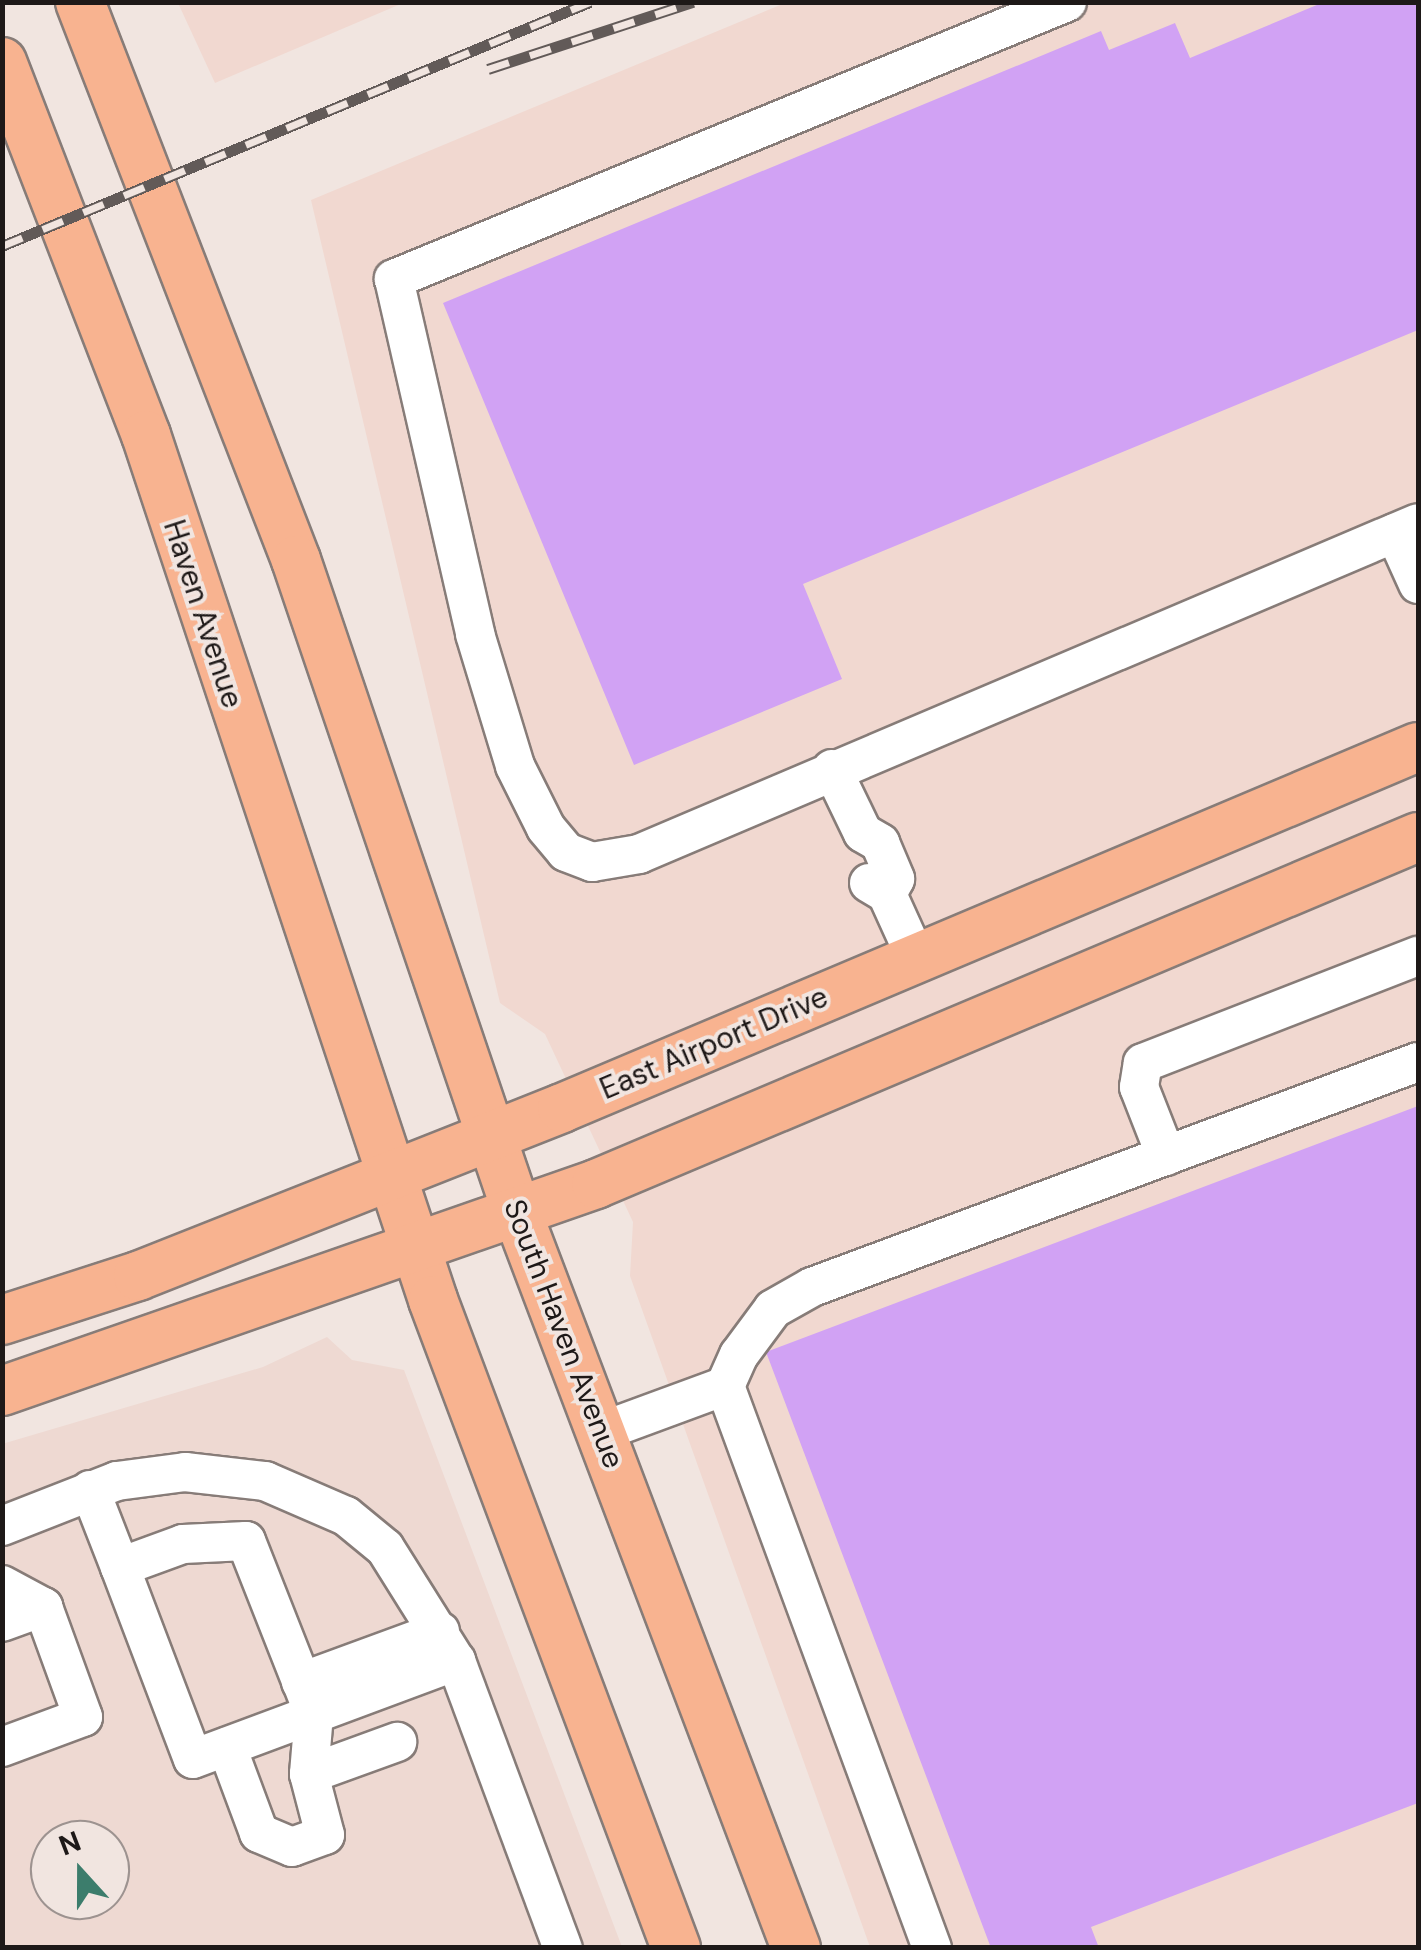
<!DOCTYPE html>
<style>
body{margin:0}
#map{position:relative;width:1421px;height:1950px;overflow:hidden;background:#f1e5e0;font-family:"DM Sans",sans-serif}
div>[style]{position:absolute}
.built>*{inset:0;background:#eed9d2}
.industrial>*{inset:0;background:#f1d8d0}
.building>*{inset:0;background:#d1a2f4}
.roads{filter:drop-shadow(2px 0 #877c78) drop-shadow(-2px 0 #877c78) drop-shadow(0 2px #877c78) drop-shadow(0 -2px #877c78)}
.minor>*{height:38px;margin:-19px;padding:0 19px;transform-origin:19px;border-radius:19px;background:#fff}
.major>*{height:48px;margin:-24px;padding:0 24px;transform-origin:24px;border-radius:24px;background:#f8b390}
.rail>*{height:11px;margin-top:-5.5px;transform-origin:0;background:repeating-linear-gradient(90deg,#f1e5e0 0 22px,#625a58 0 44px);box-sizing:border-box;border-block:2px solid #625a58}
span{translate:-50% -50%;white-space:nowrap;text-align:center;line-height:1.15;-webkit-text-stroke:8px #f1e5e0;paint-order:stroke}
.street-label{font-size:30px;color:#1e1918}
.frame{position:absolute;inset:0;border:5px solid #1e1918;pointer-events:none}
.north{position:absolute;left:30px;top:1820px;width:100px;height:100px;box-sizing:border-box;background:#f1e5e0;border:2px solid #9d9390;border-radius:50%;rotate:339deg;font-size:28px;font-weight:700;line-height:40px;text-align:center;color:#1e1918}
.north::after{content:'';display:block;margin:auto;width:35px;height:45px;background:#3c7d6c;clip-path:polygon(50% 0,100% 100%,50% 72%,0 100%)}
</style>
<div id="map">
<div class="built">
<div style="clip-path:polygon(evenodd,327px 1337px,352px 1360px,404px 1370px,622px 1947px,3px 1947px,2px 1444px,263px 1367px,327px 1337px,50px 1840px,110px 1840px,110px 1900px,50px 1900px,50px 1840px)"></div>
</div>
<div class="industrial">
<div style="clip-path:polygon(178px 3px,403px 3px,215px 83px)"></div>
<div style="clip-path:polygon(785px 3px,1418px 3px,1418px 1947px,870px 1947px,630px 1276px,633px 1222px,545px 1034px,500px 1003px,311px 200px)"></div>
</div>
<div class="building">
<div style="clip-path:polygon(1324px 2px,1418px 2px,1418px 330px,803px 584px,842px 679px,634px 765px,443px 303px,1101px 31px,1109px 50px,1175px 23px,1190px 58px)"></div>
<div style="clip-path:polygon(1418px 1106px,1418px 1803px,1091px 1927px,1099px 1948px,991px 1948px,766px 1352px)"></div>
</div>
<div class="roads">
<div class="minor">
<div style="left:1067px;top:2px;width:728px;rotate:157.63deg"></div>
<div style="left:394px;top:279px;width:364px;rotate:77.1deg"></div>
<div style="left:475px;top:634px;width:138px;rotate:73.1deg"></div>
<div style="left:515px;top:766px;width:69px;rotate:63.4deg"></div>
<div style="left:546px;top:828px;width:31px;rotate:50deg"></div>
<div style="left:566px;top:852px;width:28px;rotate:21deg"></div>
<div style="left:592px;top:862px;width:48px;rotate:-9.7deg"></div>
<div style="left:639px;top:854px;width:846px;rotate:-23.02deg"></div>
<div style="left:1395px;top:533px;width:56px;rotate:65.7deg"></div>
<div style="left:832px;top:769px;width:71px;rotate:64.2deg"></div>
<div style="left:863px;top:833px;width:20px;rotate:30deg"></div>
<div style="left:880px;top:843px;width:39px;rotate:67deg"></div>
<div style="left:895px;top:879px;width:17px;rotate:118deg"></div>
<div style="left:869px;top:883px;width:21px;rotate:31deg"></div>
<div style="left:887px;top:894px;width:70px;rotate:65.6deg"></div>
<div style="left:1166px;top:1156px;width:74px;rotate:-111.4deg"></div>
<div style="left:1139px;top:1087px;width:24px;rotate:-81deg"></div>
<div style="left:1143px;top:1063px;width:295px;rotate:-21.3deg"></div>
<div style="left:600px;top:1432px;width:133px;rotate:-20.2deg"></div>
<div style="left:90px;top:1490px;width:83px;rotate:68.7deg"></div>
<div style="left:120px;top:1567px;width:67px;rotate:-20.1deg"></div>
<div style="left:183px;top:1544px;width:63px;rotate:-2.7deg"></div>
<div style="left:246px;top:1541px;width:186px;rotate:68.5deg"></div>
<div style="left:314px;top:1714px;width:60px;rotate:94.8deg"></div>
<div style="left:309px;top:1774px;width:63px;rotate:75.3deg"></div>
<div style="left:325px;top:1835px;width:35px;rotate:160deg"></div>
<div style="left:292px;top:1847px;width:36px;rotate:-157deg"></div>
<div style="left:259px;top:1833px;width:92px;rotate:-110.4deg"></div>
<div style="left:2px;top:1526px;width:123px;rotate:-21.4deg"></div>
<div style="left:117px;top:1481px;width:69px;rotate:-7.5deg"></div>
<div style="left:185px;top:1472px;width:81px;rotate:6.4deg"></div>
<div style="left:265px;top:1481px;width:88px;rotate:23.4deg"></div>
<div style="left:346px;top:1516px;width:50px;rotate:39.4deg"></div>
<div style="left:385px;top:1548px;width:133px;rotate:57.9deg"></div>
<div style="left:456px;top:1661px;width:306px;rotate:69.6deg"></div>
<div style="left:120px;top:1567px;width:205px;rotate:69.2deg"></div>
<div style="left:193px;top:1759px;width:281px;rotate:-20.4deg"></div>
<div style="left:2px;top:1585px;width:47px;rotate:28.2deg"></div>
<div style="left:43px;top:1607px;width:117px;rotate:70deg"></div>
<div style="left:83px;top:1717px;width:86px;rotate:159.7deg"></div>
<div style="left:2px;top:1622px;width:44px;rotate:-20.1deg"></div>
<div style="left:301px;top:1682px;width:148px;rotate:-20.1deg"></div>
<div style="left:309px;top:1774px;width:94px;rotate:-20deg"></div>
<div style="left:932px;top:1948px;width:599px;rotate:-110.22deg"></div>
<div style="left:725px;top:1386px;width:34px;rotate:-66deg"></div>
<div style="left:739px;top:1355px;width:57px;rotate:-53.5deg"></div>
<div style="left:773px;top:1309px;width:45px;rotate:-29.4deg"></div>
<div style="left:812px;top:1287px;width:646px;rotate:-20.37deg"></div>
</div>
<div class="major">
<div style="left:80px;top:2px;width:598px;rotate:68.84deg"></div>
<div style="left:296px;top:560px;width:688px;rotate:71.28deg"></div>
<div style="left:517px;top:1212px;width:787px;rotate:69.24deg"></div>
<div style="left:2px;top:62px;width:400px;rotate:68.9deg"></div>
<div style="left:146px;top:435px;width:911px;rotate:71.64deg"></div>
<div style="left:433px;top:1300px;width:692px;rotate:69.44deg"></div>
<div style="left:2px;top:1320px;width:143px;rotate:-17.9deg"></div>
<div style="left:138px;top:1276px;width:456px;rotate:-21.6deg"></div>
<div style="left:562px;top:1108px;width:929px;rotate:-22.87deg"></div>
<div style="left:2px;top:1391px;width:629px;rotate:-19.21deg"></div>
<div style="left:596px;top:1184px;width:892px;rotate:-22.89deg"></div>
</div>
</div>
<div class="rail">
<div style="left:488px;top:69px;width:216px;rotate:-18.1deg"></div>
<div style="left:2px;top:246px;width:637px;rotate:-22.54deg"></div>
</div>
<div class="street-label">
<span style="left:203px;top:614px;rotate:72deg">Haven Avenue</span>
<span style="left:714px;top:1043px;rotate:-23deg">East Airport Drive</span>
<span style="left:564px;top:1334px;rotate:69deg">South Haven Avenue</span>
</div>
<div class="frame"></div>
<div class="north">N</div>
</div>
